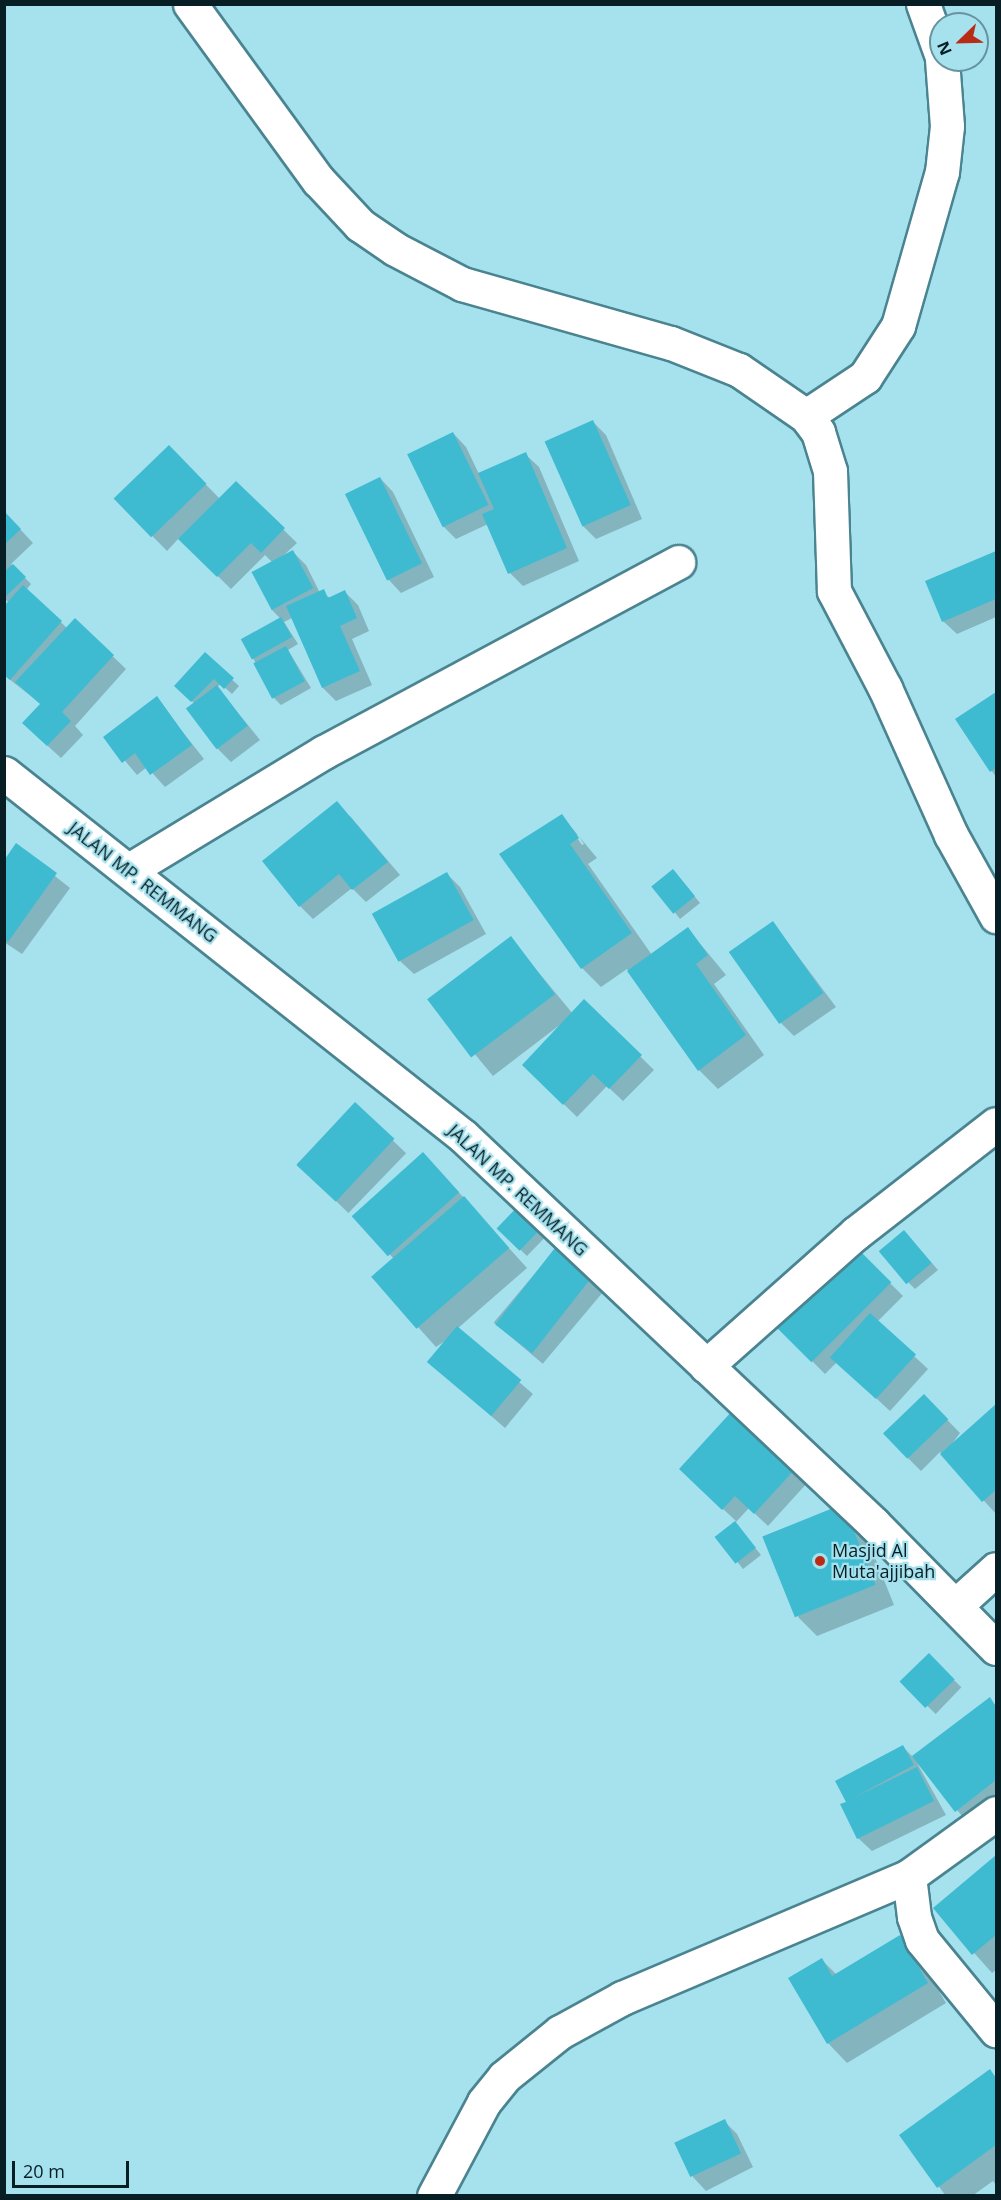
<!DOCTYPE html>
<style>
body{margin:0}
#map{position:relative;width:1001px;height:2200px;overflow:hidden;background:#a6e1ee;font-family:"Open Sans",sans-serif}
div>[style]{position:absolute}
.shadow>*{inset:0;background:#0003;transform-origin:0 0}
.building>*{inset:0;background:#3fbbd1;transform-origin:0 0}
.roads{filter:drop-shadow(2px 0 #4a8490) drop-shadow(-2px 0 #4a8490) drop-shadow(0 2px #4a8490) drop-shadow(0 -2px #4a8490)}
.street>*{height:33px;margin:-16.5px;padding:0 16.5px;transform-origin:16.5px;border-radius:16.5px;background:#fff}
.dots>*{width:16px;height:16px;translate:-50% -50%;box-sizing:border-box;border:3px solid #a6e1ee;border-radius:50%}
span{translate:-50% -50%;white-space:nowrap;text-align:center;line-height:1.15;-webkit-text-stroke:4.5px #a6e1ee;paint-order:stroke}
.street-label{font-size:18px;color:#071f24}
.poi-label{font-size:18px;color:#071f24}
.left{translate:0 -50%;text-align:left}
.frame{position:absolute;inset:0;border:6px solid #071f24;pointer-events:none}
.north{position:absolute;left:929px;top:12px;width:60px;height:60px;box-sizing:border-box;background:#a6e1ee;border:2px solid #66939d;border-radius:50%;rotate:247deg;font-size:16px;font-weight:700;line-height:24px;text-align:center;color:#071f24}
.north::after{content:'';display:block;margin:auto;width:21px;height:27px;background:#b82c16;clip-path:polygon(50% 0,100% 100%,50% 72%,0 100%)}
.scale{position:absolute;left:12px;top:2161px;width:117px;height:27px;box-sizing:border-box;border:3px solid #071f24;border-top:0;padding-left:8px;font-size:18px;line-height:21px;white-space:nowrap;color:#071f24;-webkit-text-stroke:4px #a6e1ee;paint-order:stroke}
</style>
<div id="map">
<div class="shadow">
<div style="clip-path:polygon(592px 421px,606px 435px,642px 519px,596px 539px,583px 526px)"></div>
<div style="clip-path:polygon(453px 433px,466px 447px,479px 474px,525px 454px,539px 467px,579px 561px,523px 586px,510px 573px,488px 524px,456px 539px,443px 526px)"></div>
<div style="clip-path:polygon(169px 447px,220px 499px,236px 483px,297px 543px,283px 556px,293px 552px,306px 565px,320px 593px,331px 598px,345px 592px,358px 605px,369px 631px,352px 639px,372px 685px,336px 701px,323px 688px,292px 618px,284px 622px,298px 644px,288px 650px,311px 688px,281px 705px,274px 698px,243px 639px,281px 619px,271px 609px,272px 562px,265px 555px,231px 589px,179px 538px,167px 551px,116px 499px)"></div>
<div style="clip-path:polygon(380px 478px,393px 492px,434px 577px,401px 593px,388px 579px)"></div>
<div style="clip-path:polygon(4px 512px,33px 543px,11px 564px,31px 584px,26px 590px,67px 628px,75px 620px,126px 669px,75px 726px,83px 735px,61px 758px,37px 736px,41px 704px,4px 675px,9px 603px,4px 598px)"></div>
<div style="clip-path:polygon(996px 552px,996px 617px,957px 634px,943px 621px,927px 582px)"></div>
<div style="clip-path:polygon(205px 655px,239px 686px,232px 694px,221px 684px,217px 687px,260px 740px,231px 762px,218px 749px,194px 703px,176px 686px)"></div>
<div style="clip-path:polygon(996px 694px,996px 777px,957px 719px)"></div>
<div style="clip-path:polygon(156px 698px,204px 759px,165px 787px,147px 767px,137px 775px,105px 737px)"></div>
<div style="clip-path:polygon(350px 816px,400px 875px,366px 902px,352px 888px,313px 919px,300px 906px)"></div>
<div style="clip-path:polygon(evenodd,562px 816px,597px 858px,588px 864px,652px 955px,688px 929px,726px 975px,714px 984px,764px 1055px,718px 1089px,699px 1070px,627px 969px,601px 987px,582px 968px,562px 816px,575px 835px,578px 835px,584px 844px,582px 845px,575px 835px)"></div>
<div style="clip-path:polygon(16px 845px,70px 888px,22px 954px,4px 942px,4px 861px)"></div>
<div style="clip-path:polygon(447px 874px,460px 887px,486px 934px,414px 974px,400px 961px)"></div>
<div style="clip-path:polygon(679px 877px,700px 903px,680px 919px,654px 886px)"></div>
<div style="clip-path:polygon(773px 923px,836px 1007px,794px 1036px,781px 1023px)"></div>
<div style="clip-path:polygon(510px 938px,573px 1014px,585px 1002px,654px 1070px,623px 1101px,607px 1086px,577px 1117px,524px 1065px,561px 1024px,493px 1076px,430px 1000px)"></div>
<div style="left:355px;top:1104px;width:71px;height:83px;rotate:44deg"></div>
<div style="clip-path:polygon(436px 1167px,527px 1268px,457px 1329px,533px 1394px,505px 1428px,429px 1362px,448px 1339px,436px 1347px,373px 1277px,394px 1259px,355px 1216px)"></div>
<div style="clip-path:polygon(554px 1228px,527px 1256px,499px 1229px)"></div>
<div style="clip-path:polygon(910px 1238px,938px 1270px,915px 1289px,909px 1283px)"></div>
<div style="clip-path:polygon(851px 1244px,903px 1296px,877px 1322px,928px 1369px,890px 1411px,837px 1362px,825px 1374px,773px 1322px)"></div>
<div style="left:558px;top:1246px;width:64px;height:100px;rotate:40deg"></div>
<div style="clip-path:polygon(924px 1396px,960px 1433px,949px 1448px,996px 1406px,996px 1514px,940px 1452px,921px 1471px,908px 1458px)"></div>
<div style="clip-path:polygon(733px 1412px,808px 1482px,768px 1526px,749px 1508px,735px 1523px,761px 1555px,743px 1569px,717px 1536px,736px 1521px,694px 1482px)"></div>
<div style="clip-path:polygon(843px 1506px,862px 1525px,894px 1605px,817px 1636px,798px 1617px)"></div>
<div style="left:929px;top:1656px;width:45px;height:37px;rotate:44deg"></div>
<div style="clip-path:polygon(990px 1699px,996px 1706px,996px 1803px,969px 1824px,917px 1763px,946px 1815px,872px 1851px,858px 1838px,848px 1803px,903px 1747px,913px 1757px)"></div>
<div style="clip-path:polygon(996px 1857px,996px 1970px,992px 1973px,935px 1909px)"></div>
<div style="clip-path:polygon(899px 1937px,918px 1956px,946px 2003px,847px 2063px,828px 2043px,791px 1979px,822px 1960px,837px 1975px)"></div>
<div style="clip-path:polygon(990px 2071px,996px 2078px,996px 2185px,993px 2181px,972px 2196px,946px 2196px,901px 2136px)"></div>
<div style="clip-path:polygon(724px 2121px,737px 2134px,753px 2167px,706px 2191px,693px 2177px,676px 2144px)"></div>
</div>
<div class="building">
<div style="left:593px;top:420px;width:93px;height:53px;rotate:66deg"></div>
<div style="left:453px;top:432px;width:81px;height:51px;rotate:64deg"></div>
<div style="left:169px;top:445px;width:54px;height:77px;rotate:46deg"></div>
<div style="clip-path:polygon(526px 452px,567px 548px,508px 574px,482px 514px,494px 509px,478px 473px)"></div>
<div style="left:380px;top:477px;width:96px;height:39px;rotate:64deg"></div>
<div style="clip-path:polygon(236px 481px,285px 528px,261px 553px,251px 543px,217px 577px,178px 539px)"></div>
<div style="clip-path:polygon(4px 511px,21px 529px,4px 545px)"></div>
<div style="left:293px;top:550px;width:43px;height:47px;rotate:62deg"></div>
<div style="clip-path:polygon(996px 551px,996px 599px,942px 622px,925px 581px)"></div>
<div style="clip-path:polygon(13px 564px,26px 577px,4px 598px,4px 572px)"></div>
<div style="clip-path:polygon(23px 585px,62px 621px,10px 680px,4px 675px,4px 606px)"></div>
<div style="clip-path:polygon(324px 589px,328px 598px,345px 590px,357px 618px,340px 626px,360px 671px,322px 688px,286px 606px)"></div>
<div style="left:281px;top:617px;width:23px;height:46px;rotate:61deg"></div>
<div style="clip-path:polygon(75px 618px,114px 655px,62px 712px,71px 721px,47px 746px,22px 723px,40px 704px,15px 682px)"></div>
<div style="left:286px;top:646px;width:40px;height:37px;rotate:62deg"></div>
<div style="clip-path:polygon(205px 652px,234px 678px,224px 689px,214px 679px,191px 702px,174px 686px)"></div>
<div style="left:217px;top:685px;width:51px;height:39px;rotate:53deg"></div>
<div style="clip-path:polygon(996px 692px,996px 768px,990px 772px,955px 719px)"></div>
<div style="clip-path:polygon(157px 696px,192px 745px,150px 775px,135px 753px,122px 763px,103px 737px)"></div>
<div style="clip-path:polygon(337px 801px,388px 862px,352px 890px,339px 874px,299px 907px,262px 861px)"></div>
<div style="clip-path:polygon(562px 814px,579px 838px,570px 844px,632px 933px,581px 969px,499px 854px)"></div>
<div style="clip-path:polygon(16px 843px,57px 873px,8px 942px,5px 940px,5px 859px)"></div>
<div style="left:673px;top:869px;width:35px;height:28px;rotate:51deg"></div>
<div style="left:447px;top:872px;width:55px;height:86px;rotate:61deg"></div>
<div style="left:773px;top:921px;width:88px;height:54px;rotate:55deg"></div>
<div style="clip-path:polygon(688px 927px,708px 955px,696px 964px,746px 1035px,698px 1071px,627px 971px)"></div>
<div style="left:511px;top:936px;width:73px;height:105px;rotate:53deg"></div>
<div style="clip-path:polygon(584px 999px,642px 1055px,609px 1089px,593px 1074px,563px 1105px,522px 1065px)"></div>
<div style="left:355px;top:1102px;width:54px;height:86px;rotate:43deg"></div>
<div style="left:423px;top:1152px;width:54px;height:96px;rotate:48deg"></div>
<div style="left:464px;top:1196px;width:69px;height:123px;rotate:49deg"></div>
<div style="left:525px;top:1199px;width:32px;height:41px;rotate:44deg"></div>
<div style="left:904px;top:1230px;width:43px;height:33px;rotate:50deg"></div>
<div style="left:851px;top:1242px;width:57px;height:113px;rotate:45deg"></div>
<div style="left:558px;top:1244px;width:47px;height:102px;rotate:38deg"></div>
<div style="left:870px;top:1313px;width:62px;height:60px;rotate:42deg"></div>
<div style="left:457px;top:1326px;width:84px;height:47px;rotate:40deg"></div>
<div style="left:924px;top:1394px;width:35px;height:57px;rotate:46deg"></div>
<div style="clip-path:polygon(996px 1404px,996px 1490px,982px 1502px,940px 1454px)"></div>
<div style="clip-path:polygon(733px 1410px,796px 1468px,754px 1514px,735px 1496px,722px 1510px,679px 1469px)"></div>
<div style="left:843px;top:1504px;width:87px;height:87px;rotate:68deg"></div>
<div style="left:735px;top:1521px;width:34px;height:26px;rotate:52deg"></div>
<div style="left:929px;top:1653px;width:37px;height:41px;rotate:46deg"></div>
<div style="clip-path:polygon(990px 1697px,996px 1707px,996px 1780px,955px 1812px,912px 1756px)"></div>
<div style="clip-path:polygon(903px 1745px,914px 1765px,853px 1798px,917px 1767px,934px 1801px,857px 1839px,840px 1804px,846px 1802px,835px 1781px)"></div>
<div style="clip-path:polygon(996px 1855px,996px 1935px,972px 1955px,933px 1908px)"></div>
<div style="clip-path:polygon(900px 1935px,928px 1983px,827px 2044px,788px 1978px,822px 1958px,832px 1976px)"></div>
<div style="clip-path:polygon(990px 2069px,996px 2078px,996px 2145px,937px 2188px,899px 2135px)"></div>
<div style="left:725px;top:2119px;width:38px;height:56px;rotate:65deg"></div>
</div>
<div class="roads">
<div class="street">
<div style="left:190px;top:4px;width:218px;rotate:54deg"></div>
<div style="left:318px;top:180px;width:62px;rotate:47deg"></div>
<div style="left:360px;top:225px;width:42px;rotate:34.4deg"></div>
<div style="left:395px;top:249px;width:76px;rotate:27.6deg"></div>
<div style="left:462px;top:284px;width:217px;rotate:15.8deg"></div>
<div style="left:671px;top:343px;width:73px;rotate:21.7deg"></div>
<div style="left:739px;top:370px;width:81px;rotate:34.5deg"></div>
<div style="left:806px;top:416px;width:20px;rotate:53deg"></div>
<div style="left:818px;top:432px;width:41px;rotate:72.9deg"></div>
<div style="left:830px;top:471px;width:120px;rotate:88.1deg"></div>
<div style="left:834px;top:591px;width:110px;rotate:62.3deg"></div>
<div style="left:885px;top:688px;width:161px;rotate:65.8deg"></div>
<div style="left:951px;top:835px;width:93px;rotate:60.9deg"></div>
<div style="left:923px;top:4px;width:53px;rotate:70.2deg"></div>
<div style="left:806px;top:416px;width:71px;rotate:-33.5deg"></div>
<div style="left:865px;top:377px;width:61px;rotate:-57.1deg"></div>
<div style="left:898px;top:326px;width:160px;rotate:-74.1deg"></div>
<div style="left:942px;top:172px;width:46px;rotate:-83.8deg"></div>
<div style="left:947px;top:126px;width:66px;rotate:-94.3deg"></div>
<div style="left:4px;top:773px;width:585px;rotate:38.34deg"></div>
<div style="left:463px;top:1136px;width:565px;rotate:43.35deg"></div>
<div style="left:874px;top:1524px;width:174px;rotate:45.5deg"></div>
<div style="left:129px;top:870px;width:228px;rotate:-31.2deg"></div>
<div style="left:324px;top:752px;width:402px;rotate:-28.2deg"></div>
<div style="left:706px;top:1366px;width:200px;rotate:-41.6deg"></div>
<div style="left:856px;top:1233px;width:177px;rotate:-37.9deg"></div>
<div style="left:955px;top:1606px;width:55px;rotate:-42.1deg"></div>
<div style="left:909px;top:1876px;width:41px;rotate:83deg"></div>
<div style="left:914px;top:1917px;width:24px;rotate:71deg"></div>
<div style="left:922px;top:1940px;width:117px;rotate:50.6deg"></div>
<div style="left:434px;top:2196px;width:106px;rotate:-62deg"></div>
<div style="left:484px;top:2102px;width:32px;rotate:-51deg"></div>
<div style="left:504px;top:2077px;width:72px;rotate:-38.8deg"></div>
<div style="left:560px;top:2032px;width:71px;rotate:-28.7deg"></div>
<div style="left:622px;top:1998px;width:312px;rotate:-23deg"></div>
<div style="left:909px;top:1876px;width:107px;rotate:-35.9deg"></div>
</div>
</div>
<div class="dots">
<div style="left:820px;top:1561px;background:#b82c16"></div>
</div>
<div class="street-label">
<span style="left:143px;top:882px;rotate:38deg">JALAN MP. REMMANG</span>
<span style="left:518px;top:1190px;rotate:43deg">JALAN MP. REMMANG</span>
</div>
<div class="poi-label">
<span class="left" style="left:832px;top:1561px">Masjid Al<br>Muta'ajjibah</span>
</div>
<div class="frame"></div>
<div class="north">N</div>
<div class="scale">20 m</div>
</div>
